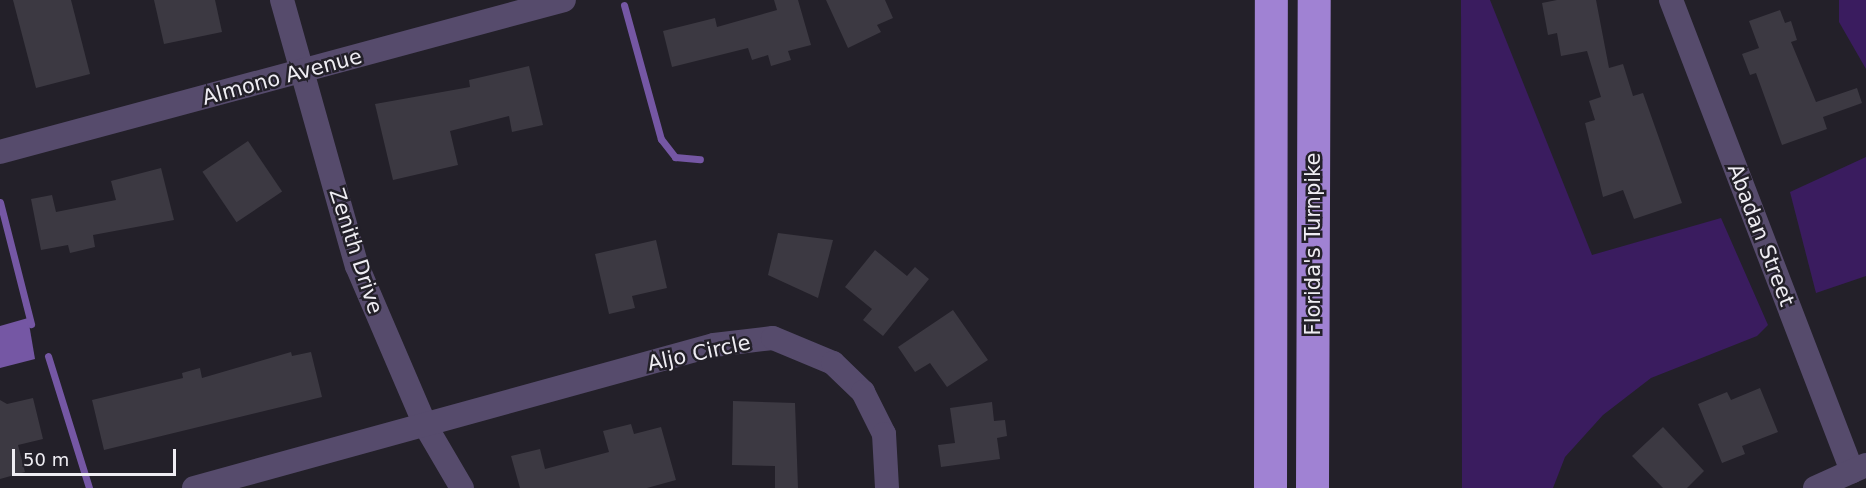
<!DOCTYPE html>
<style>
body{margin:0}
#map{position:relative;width:1866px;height:488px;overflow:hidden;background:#232029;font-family:"DejaVu Sans",sans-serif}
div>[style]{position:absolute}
.green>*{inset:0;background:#3a1c5f}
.water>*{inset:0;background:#7557a4}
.stream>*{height:7px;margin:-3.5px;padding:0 3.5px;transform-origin:3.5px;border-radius:3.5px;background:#7557a4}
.building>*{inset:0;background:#3c3942;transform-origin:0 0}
.minor>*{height:24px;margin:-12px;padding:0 12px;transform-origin:12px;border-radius:12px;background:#564b6c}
.motorway>*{height:33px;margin:-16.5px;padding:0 16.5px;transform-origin:16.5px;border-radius:16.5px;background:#a082d3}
span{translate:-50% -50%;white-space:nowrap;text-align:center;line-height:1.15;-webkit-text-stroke:5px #232029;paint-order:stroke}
.street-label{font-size:21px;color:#efedf3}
.scale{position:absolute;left:12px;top:449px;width:164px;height:27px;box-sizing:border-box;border:3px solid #efedf3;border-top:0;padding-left:8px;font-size:18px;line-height:21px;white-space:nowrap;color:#efedf3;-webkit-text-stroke:4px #232029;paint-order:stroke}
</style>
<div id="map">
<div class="green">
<div style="clip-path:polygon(1461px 0,1490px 0,1592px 255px,1721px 218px,1768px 325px,1757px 336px,1651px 378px,1603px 415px,1565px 457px,1553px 488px,1462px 488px)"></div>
<div style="clip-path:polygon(1839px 0,1866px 0,1866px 69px,1839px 22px)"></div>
<div style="clip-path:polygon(1866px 157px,1866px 276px,1816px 293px,1790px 192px)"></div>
</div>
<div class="water">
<div style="clip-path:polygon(28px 318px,35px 359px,0 368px,0 326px)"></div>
</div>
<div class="stream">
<div style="left:624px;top:5px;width:139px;rotate:74.6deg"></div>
<div style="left:661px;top:139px;width:23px;rotate:52deg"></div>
<div style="left:675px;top:157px;width:25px;rotate:5deg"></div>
<div style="left:0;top:202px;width:126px;rotate:75.7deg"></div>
<div style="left:48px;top:356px;width:138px;rotate:72.7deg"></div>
</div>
<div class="building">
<div style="clip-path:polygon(13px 0,71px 0,90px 74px,36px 88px)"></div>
<div style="clip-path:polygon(154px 0,215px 0,222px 32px,164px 44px)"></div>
<div style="clip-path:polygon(774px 0,798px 0,811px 45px,788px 51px,791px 60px,771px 66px,768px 55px,752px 60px,748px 48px,672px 67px,663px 31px,715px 18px,717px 27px,777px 10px)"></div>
<div style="clip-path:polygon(826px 0,885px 0,893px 18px,877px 25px,881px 32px,848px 48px)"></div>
<div style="clip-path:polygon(1557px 0,1596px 0,1609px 68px,1623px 64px,1633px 96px,1643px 93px,1682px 203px,1634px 219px,1623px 190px,1603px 197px,1585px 123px,1595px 120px,1589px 101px,1601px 97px,1587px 51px,1561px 56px,1557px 33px,1548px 35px,1542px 3px)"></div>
<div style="clip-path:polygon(1780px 10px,1785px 23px,1791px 21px,1797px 40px,1791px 42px,1816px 102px,1857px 88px,1862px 103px,1823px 117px,1827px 129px,1782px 145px,1756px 73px,1750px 75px,1742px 54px,1759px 48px,1749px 21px)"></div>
<div style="clip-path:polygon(529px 66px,543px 125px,512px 132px,509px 116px,450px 131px,458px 165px,393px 180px,375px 104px,470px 87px,469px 80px)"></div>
<div style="left:248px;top:141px;width:61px;height:55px;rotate:56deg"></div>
<div style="clip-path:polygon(161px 168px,174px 220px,93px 235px,95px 247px,70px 253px,68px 245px,41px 250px,31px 199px,52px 195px,56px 212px,116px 200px,111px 181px)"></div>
<div style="clip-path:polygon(778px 233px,833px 240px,818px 298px,768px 275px)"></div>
<div style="clip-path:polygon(656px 240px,667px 288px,632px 296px,635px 308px,609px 314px,595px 254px)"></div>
<div style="clip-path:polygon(875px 250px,907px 276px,915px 267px,929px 279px,883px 336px,863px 320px,872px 309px,845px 287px)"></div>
<div style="clip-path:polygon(953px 310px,988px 360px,947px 387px,930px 363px,915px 372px,898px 347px)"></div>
<div style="clip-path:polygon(291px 352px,292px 356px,311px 352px,322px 397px,104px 450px,92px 400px,183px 378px,182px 373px,200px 368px,202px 378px)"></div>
<div style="clip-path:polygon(1760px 388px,1778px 432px,1742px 446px,1745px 454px,1722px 463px,1698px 404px,1727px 392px,1731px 400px)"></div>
<div style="clip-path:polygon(33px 398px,43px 439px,18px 445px,25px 472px,0 479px,0 400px,7px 404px)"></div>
<div style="clip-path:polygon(733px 401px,795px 403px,798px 488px,775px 488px,775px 466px,732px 465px)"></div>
<div style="clip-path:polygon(992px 402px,994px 421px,1005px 420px,1007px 436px,997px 438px,1000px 459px,941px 467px,938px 445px,955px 443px,950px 408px)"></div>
<div style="clip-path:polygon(631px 424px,634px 434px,661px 427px,676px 480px,647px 488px,520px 488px,511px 456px,540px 449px,545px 469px,609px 452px,603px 431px)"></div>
<div style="clip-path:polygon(1663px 427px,1704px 471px,1687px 488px,1663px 488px,1632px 456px)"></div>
</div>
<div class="minor">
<div style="left:282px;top:0;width:276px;rotate:74.3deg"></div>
<div style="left:357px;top:266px;width:173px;rotate:66.8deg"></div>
<div style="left:425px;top:425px;width:73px;rotate:59.6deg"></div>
<div style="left:1671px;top:0;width:505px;rotate:68.98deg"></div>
<div style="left:0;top:152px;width:584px;rotate:-15.08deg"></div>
<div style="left:194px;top:488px;width:539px;rotate:-15.38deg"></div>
<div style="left:714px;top:345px;width:59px;rotate:-6.8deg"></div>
<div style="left:773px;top:338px;width:65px;rotate:22.6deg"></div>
<div style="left:833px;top:363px;width:42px;rotate:44deg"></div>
<div style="left:863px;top:392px;width:47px;rotate:63.4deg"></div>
<div style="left:884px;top:434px;width:54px;rotate:86.8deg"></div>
<div style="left:1815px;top:488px;width:56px;rotate:-24.3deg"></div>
</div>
<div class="motorway">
<div style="left:1270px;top:488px;width:488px;rotate:-89.9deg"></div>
<div style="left:1312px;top:488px;width:488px;rotate:-89.8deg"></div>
</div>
<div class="street-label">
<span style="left:282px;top:77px;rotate:-15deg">Almono Avenue</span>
<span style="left:1761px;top:235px;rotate:69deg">Abadan Street</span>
<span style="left:1313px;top:244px;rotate:-90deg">Florida's Turnpike</span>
<span style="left:356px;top:251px;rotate:72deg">Zenith Drive</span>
<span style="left:699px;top:353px;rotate:-12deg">Aljo Circle</span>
</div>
<div class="scale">50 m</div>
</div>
